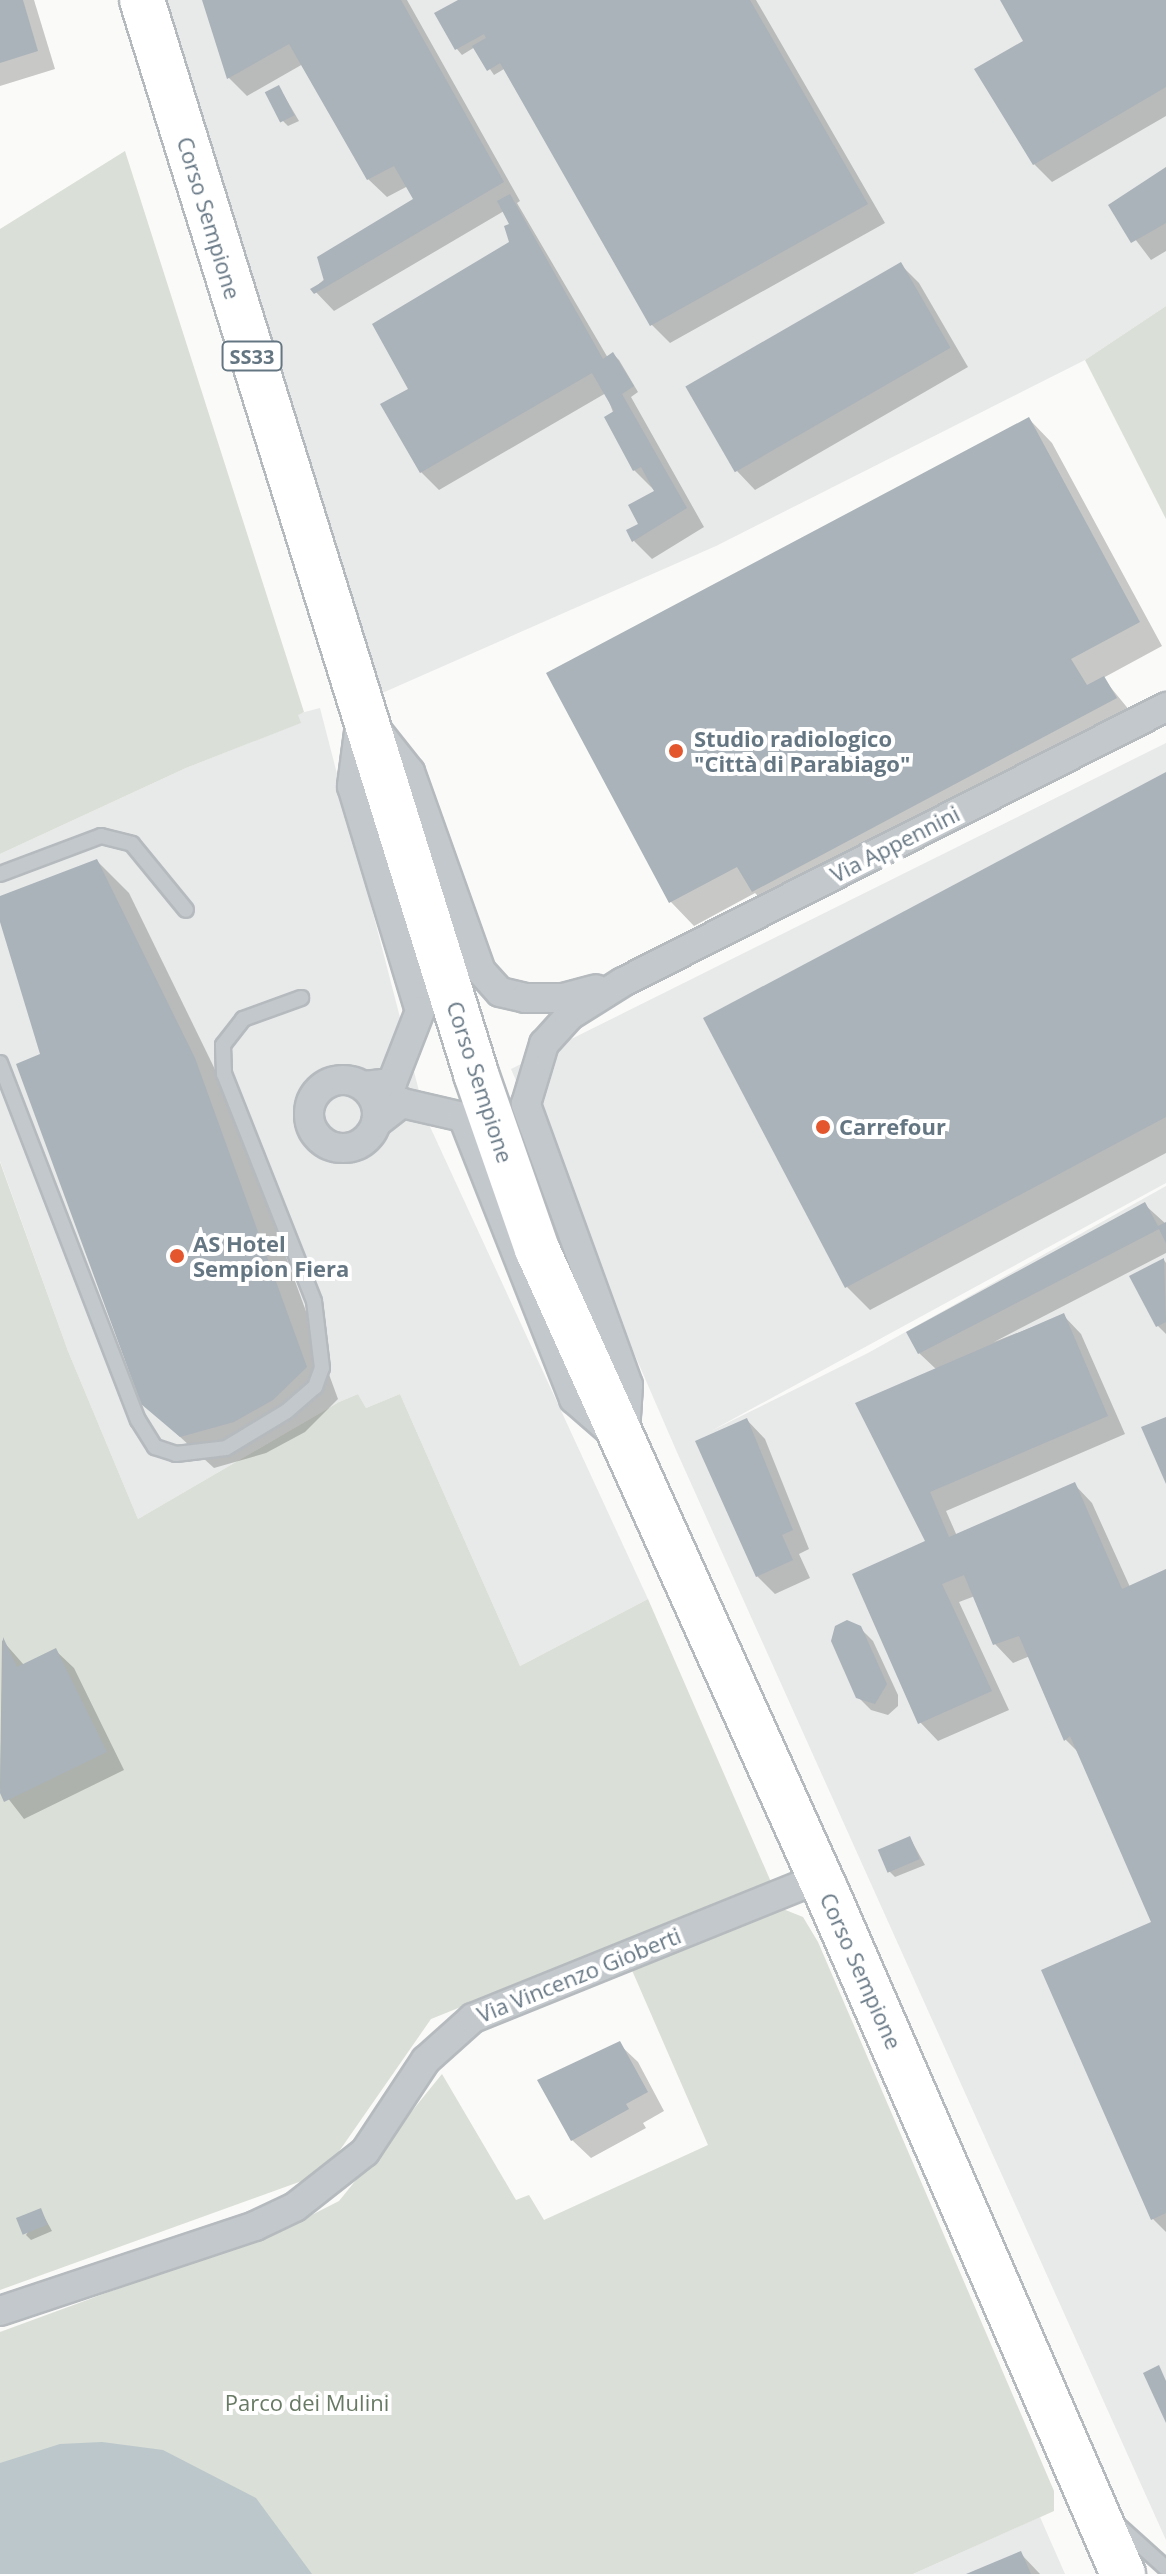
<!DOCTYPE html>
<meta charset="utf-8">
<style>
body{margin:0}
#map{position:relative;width:1166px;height:2574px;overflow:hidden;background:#fafaf8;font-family:"Open Sans",sans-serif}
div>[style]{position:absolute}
.built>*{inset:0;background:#e8e9e9}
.green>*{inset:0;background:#dadfd7}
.water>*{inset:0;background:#bbc7cb}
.shadow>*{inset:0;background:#0003}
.building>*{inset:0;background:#aab3b9;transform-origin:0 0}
.roads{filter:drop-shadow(2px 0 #b5babe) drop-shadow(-2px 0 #b5babe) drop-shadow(0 2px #b5babe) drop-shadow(0 -2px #b5babe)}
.lane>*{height:14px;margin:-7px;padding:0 7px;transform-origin:7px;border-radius:7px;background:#c3c8cc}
.street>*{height:28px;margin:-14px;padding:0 14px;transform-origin:14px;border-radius:14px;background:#c3c8cc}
.street>.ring{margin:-14px;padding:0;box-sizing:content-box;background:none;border:28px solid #c3c8cc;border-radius:50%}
.primary>*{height:44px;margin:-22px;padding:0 22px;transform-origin:22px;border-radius:22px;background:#fff}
.dots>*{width:22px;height:22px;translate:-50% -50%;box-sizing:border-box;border:4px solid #fff;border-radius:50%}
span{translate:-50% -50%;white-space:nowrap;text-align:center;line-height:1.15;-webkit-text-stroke:8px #fff;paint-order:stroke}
.shield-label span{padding:2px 6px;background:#fff;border:2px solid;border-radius:6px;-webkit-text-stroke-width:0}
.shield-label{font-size:20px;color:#657683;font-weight:700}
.street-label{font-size:22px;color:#657683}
.poi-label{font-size:22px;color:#657683;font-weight:700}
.left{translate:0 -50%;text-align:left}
.park-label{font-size:22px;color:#687a64}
</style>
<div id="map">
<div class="built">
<div style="clip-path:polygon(145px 0,1166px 0,1166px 306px,1085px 360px,716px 546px,364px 701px)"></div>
<div style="clip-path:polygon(320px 708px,426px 1118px,648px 1599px,520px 1666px,400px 1394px,366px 1408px,358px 1394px,339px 1402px,138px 1519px,68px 1351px,0 1161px,0 854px,186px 768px,300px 723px,297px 714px)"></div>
<div style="clip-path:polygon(1166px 743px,1166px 1183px,711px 1431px,868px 1353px,1166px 1186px,1166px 2540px,676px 1450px,511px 1069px)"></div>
<div style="clip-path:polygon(1040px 2517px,1065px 2574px,913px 2574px)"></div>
</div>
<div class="green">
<div style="clip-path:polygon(125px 151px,304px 712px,298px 715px,301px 723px,186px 768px,0 854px,0 229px)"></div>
<div style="clip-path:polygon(1166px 306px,1166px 519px,1085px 360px)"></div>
<div style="clip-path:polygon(0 1162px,68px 1351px,138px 1519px,339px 1402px,358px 1394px,366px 1408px,400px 1394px,520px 1666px,648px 1599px,771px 1882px,431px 2019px,324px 2173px,0 2290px)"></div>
<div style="clip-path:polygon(778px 1907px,803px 1917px,818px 1942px,1054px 2491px,1054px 2511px,913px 2574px,0 2574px,0 2332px,294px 2224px,339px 2201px,442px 2074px,516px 2200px,529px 2195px,544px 2220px,708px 2145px,631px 1968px)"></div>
</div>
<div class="water">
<div style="clip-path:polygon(102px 2442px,163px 2450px,256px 2498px,312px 2574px,0 2574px,0 2463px,60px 2444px)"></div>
</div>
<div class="shadow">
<div style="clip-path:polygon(0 0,34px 0,55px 69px,0 86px)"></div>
<div style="clip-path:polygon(204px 0,407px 0,520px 201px,517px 203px,608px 358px,613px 354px,619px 360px,638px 392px,631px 397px,704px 527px,652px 559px,634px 541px,656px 492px,634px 470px,606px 393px,439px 490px,421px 472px,411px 390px,511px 243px,512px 225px,504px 211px,334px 311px,313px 289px,416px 200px,408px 186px,387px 197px,368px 179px,303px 64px,247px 96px,229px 78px)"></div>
<div style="clip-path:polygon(462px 0,756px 0,885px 223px,670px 343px,652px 325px,504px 69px,494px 75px,475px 47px,462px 55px,457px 49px,437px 14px)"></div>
<div style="clip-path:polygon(1002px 0,1166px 0,1166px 116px,1052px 182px,1034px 164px,1026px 42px)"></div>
<div style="clip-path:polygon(279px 87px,299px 121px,288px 126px,283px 121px)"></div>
<div style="clip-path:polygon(1166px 170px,1166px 251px,1151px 260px,1110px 206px)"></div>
<div style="clip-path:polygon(901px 265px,919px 283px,968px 367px,755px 490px,737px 471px)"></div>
<div style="clip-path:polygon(1029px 419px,1052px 443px,1162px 646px,1103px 678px,1139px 722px,777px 915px,755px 893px,694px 926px,671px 902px,549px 674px)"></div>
<div style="clip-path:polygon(1166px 774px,1166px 1153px,870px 1310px,847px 1287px)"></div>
<div style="clip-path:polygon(97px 861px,129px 893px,226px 1092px,338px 1399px,305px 1432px,266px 1453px,214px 1468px,143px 1403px,0 915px,0 898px)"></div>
<div style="clip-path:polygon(1145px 1205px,1166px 1224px,1166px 1253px,994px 1342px,1063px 1315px,1081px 1334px,1125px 1434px,946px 1511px,957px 1536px,1074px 1484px,1092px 1503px,1130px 1587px,1166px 1572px,1166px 2232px,1153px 2219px,1153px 1923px,1080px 1754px,1065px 1739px,1030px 1656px,1013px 1663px,995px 1644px,975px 1596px,959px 1602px,1009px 1710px,938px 1741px,920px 1722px,928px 1541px,858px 1404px,937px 1370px,919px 1353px)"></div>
<div style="clip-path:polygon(1164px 1260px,1166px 1263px,1166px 1334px,1158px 1326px)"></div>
<div style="clip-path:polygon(747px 1420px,765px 1439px,809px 1549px,799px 1554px,810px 1578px,775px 1594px,757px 1576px)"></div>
<div style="clip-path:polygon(860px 1628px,873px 1641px,898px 1695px,898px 1706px,888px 1715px,871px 1710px,858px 1697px)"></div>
<div style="clip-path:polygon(2px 1640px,24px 1665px,55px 1650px,74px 1668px,124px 1770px,24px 1819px,0 1788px)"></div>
<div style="clip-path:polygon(910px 1838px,925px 1865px,895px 1877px,889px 1871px)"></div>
<div style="clip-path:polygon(619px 2044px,638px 2062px,664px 2111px,643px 2123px,646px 2128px,591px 2158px,572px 2140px)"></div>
<div style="clip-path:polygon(41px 2211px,52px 2231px,31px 2240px,26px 2235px)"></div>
<div style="clip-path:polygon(1021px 2554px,1040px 2574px,971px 2574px)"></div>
</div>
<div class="building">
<div style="clip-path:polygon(0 0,23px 0,38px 51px,0 63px)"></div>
<div style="clip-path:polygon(202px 0,401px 0,504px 182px,314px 294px,310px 289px,324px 281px,317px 257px,413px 199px,394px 166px,367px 180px,289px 44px,227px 79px)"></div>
<div style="clip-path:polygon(458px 0,750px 0,868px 204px,650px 326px,500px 63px,487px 71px,472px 46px,486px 38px,484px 34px,455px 50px,434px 13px)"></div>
<div style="clip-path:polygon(1000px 0,1166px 0,1166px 87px,1033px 165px,974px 69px,1023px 41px)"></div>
<div style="left:279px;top:85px;width:34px;height:16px;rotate:63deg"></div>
<div style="clip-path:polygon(1166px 167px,1166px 223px,1131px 243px,1108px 205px)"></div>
<div style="clip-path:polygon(510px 194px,603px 359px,613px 352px,634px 386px,622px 394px,687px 508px,632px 542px,626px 530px,638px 524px,628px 505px,654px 491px,641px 467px,633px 471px,604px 417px,614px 411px,592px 373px,420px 473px,380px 404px,408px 389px,372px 324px,509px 242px,504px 226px,509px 224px,497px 201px)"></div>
<div style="left:901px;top:262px;width:99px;height:249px;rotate:60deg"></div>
<div style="clip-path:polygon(1029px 417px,1140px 622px,1071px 659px,1087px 685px,1104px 676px,1117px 698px,752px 892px,737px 867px,669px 903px,546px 673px)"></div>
<div style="clip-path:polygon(1166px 772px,1166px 1117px,845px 1288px,703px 1018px)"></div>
<div style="clip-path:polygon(97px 859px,195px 1058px,307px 1367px,273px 1400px,234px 1422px,180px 1437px,141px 1404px,16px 1064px,40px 1054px,0 922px,0 896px)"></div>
<div style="clip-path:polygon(1145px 1202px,1158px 1226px,1166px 1222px,1166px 1243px,1159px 1229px,918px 1354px,906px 1332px)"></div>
<div style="clip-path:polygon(1164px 1258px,1166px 1322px,1156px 1327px,1129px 1276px)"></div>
<div style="clip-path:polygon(1064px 1313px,1108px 1416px,930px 1492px,949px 1537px,1075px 1482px,1122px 1589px,1166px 1569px,1166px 2213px,1151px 2220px,1041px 1970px,1151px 1922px,1070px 1736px,1064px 1741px,1019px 1636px,993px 1645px,964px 1575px,942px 1584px,992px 1691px,918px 1724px,852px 1574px,925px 1541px,855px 1403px)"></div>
<div style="clip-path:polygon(1166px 1417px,1166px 1484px,1141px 1427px)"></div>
<div style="clip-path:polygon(747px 1418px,793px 1530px,782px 1535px,793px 1560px,756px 1577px,695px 1441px)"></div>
<div style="clip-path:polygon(847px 1620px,861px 1626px,887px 1684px,875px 1704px,856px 1698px,831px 1641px,835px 1626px)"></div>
<div style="clip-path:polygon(3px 1637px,17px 1667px,56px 1648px,107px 1752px,4px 1802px,0 1793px)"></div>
<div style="left:910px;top:1836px;width:25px;height:35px;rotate:67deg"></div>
<div style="clip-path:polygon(620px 2041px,648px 2092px,626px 2104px,629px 2109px,571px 2141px,537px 2080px)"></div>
<div style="left:41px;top:2208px;width:18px;height:27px;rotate:68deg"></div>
<div style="clip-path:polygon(1159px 2365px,1166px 2381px,1166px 2423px,1143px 2373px)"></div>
<div style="clip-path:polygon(1021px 2551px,1031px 2574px,966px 2574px)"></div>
</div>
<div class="roads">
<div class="lane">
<div style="left:0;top:874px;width:108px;rotate:-20.6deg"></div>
<div style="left:101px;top:836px;width:32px;rotate:14deg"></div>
<div style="left:132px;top:844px;width:85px;rotate:50.7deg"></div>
<div style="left:0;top:1063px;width:383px;rotate:68.9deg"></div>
<div style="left:138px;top:1420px;width:32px;rotate:58deg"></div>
<div style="left:155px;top:1447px;width:22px;rotate:18deg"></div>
<div style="left:176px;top:1454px;width:50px;rotate:-6.8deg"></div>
<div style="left:226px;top:1448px;width:71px;rotate:-31.2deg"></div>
<div style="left:287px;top:1411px;width:37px;rotate:-41deg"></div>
<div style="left:315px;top:1387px;width:20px;rotate:-70deg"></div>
<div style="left:322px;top:1368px;width:67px;rotate:-96.8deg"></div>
<div style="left:314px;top:1301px;width:244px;rotate:-111.6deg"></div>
<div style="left:224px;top:1074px;width:29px;rotate:-92deg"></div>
<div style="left:223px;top:1045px;width:33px;rotate:-52deg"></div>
<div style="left:243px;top:1019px;width:62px;rotate:-19.9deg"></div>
<div style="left:1118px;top:2525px;width:64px;rotate:41.9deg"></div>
</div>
<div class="street">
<div style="left:360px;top:724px;width:63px;rotate:97.4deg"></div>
<div style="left:352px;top:786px;width:235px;rotate:73.2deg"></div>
<div style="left:420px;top:1011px;width:77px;rotate:111.3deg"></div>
<div style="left:392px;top:1083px;width:28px;rotate:174deg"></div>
<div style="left:379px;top:733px;width:50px;rotate:51.5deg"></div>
<div style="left:410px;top:772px;width:211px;rotate:70.4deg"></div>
<div style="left:481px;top:971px;width:28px;rotate:48deg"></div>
<div style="left:500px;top:992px;width:26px;rotate:13deg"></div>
<div style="left:525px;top:998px;width:38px"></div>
<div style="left:563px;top:998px;width:34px;rotate:-15deg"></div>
<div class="ring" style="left:309px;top:1080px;width:40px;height:40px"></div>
<div style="left:376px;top:1123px;width:33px;rotate:-38deg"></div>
<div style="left:402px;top:1103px;width:63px;rotate:12.9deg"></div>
<div style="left:463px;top:1117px;width:303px;rotate:68.5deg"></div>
<div style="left:574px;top:1399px;width:49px;rotate:40.9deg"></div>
<div style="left:625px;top:1432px;width:47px;rotate:-86.3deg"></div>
<div style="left:628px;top:1385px;width:299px;rotate:-110deg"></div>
<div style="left:526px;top:1104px;width:63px;rotate:-73.3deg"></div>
<div style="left:544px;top:1044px;width:38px;rotate:-48deg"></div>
<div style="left:569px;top:1016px;width:64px;rotate:-32.2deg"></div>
<div style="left:623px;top:982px;width:609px;rotate:-26.86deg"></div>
<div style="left:0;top:2311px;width:269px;rotate:-18.4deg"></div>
<div style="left:255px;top:2226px;width:44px;rotate:-25.4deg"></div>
<div style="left:295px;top:2207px;width:89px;rotate:-38.2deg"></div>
<div style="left:365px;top:2152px;width:110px;rotate:-56.5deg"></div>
<div style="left:426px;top:2060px;width:63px;rotate:-41.8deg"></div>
<div style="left:473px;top:2018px;width:374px;rotate:-22deg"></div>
</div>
<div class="primary">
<div style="left:142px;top:0;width:1125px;rotate:72.72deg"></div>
<div style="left:476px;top:1074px;width:185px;rotate:70.8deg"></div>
<div style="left:537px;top:1249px;width:706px;rotate:65.76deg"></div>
<div style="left:827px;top:1893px;width:743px;rotate:66.51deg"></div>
</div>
</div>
<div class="dots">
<div style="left:676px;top:751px;background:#e4572e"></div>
<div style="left:823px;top:1127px;background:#e4572e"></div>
<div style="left:177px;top:1256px;background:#e4572e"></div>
</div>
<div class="shield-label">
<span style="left:252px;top:356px">SS33</span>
</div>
<div class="street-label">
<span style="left:209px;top:218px;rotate:73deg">Corso Sempione</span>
<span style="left:895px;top:844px;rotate:-27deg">Via Appennini</span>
<span style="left:480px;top:1082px;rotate:72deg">Corso Sempione</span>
<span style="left:861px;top:1971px;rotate:66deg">Corso Sempione</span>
<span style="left:579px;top:1975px;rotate:-22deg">Via Vincenzo Gioberti</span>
</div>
<div class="poi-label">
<span class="left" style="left:694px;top:751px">Studio radiologico<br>"Città di Parabiago"</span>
<span class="left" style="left:839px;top:1127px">Carrefour</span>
<span class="left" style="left:193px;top:1256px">AS Hotel<br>Sempion Fiera</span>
</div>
<div class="park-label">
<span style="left:307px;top:2403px">Parco dei Mulini</span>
</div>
</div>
